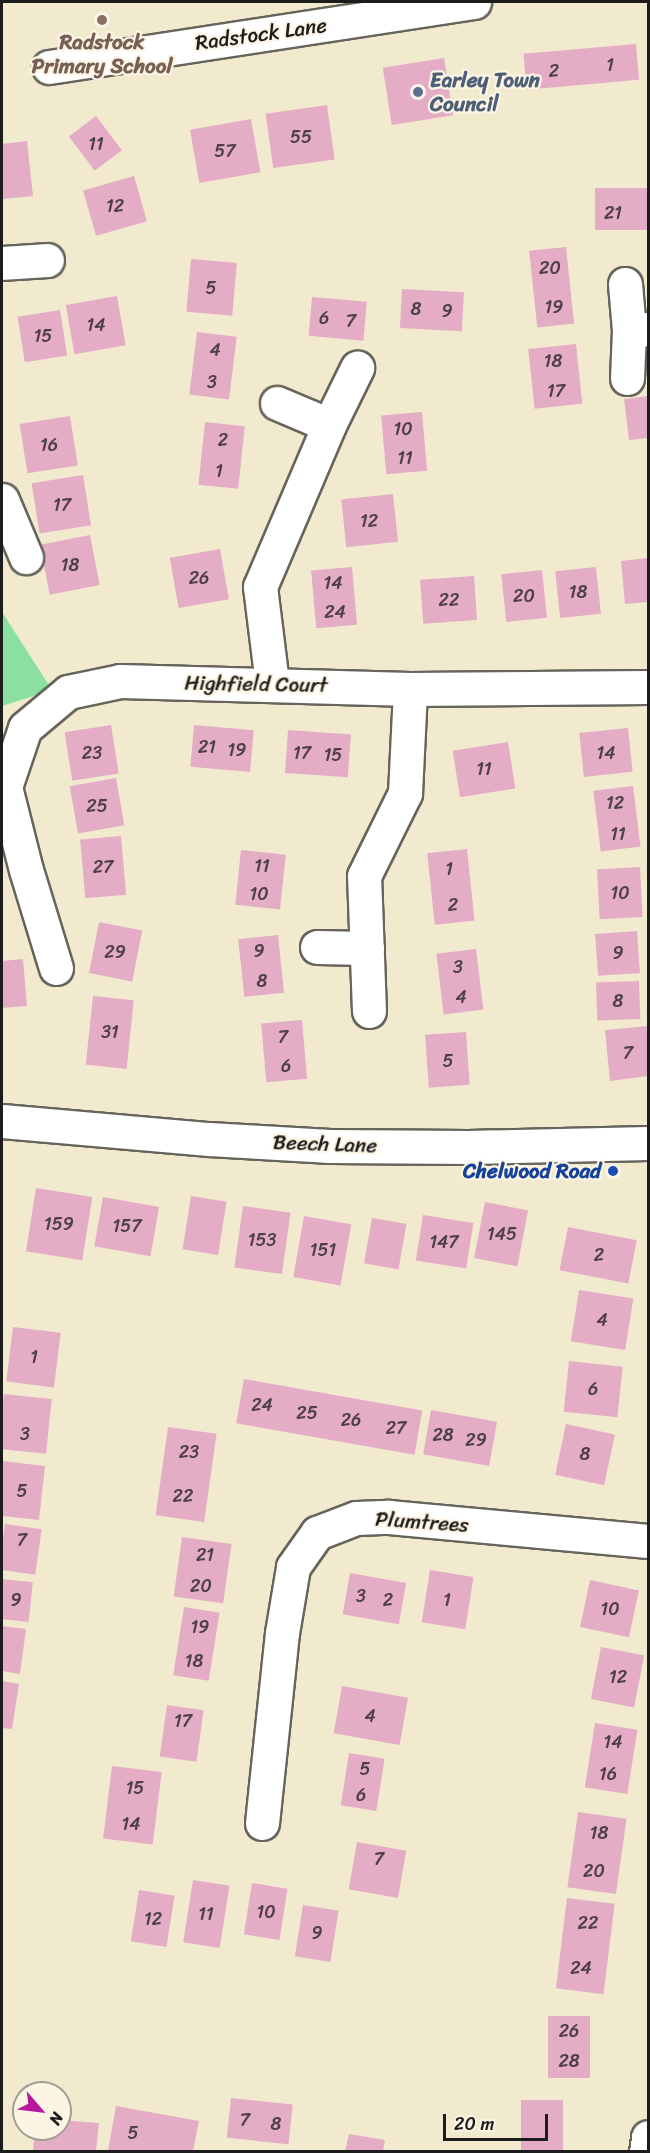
<!DOCTYPE html>
<style>
body{margin:0}
#map{position:relative;width:650px;height:2153px;overflow:hidden;background:#f1eacf;font-family:Sriracha,sans-serif}
div>[style]{position:absolute}
.green>*{inset:0;background:#8bdfa1}
.building>*{inset:0;background:#e4adc5;transform-origin:0 0}
.roads{filter:drop-shadow(2px 0 #67645b) drop-shadow(-2px 0 #67645b) drop-shadow(0 2px #67645b) drop-shadow(0 -2px #67645b)}
.minor>*{height:33px;margin:-16.5px;padding:0 16.5px;transform-origin:16.5px;border-radius:16.5px;background:#fff}
.tertiary>*{height:33px;margin:-16.5px;padding:0 16.5px;transform-origin:16.5px;border-radius:16.5px;background:#fff}
.dots>*{width:16px;height:16px;translate:-50% -50%;box-sizing:border-box;border:3px solid #fcf5e5;border-radius:50%}
span{translate:-50% -50%;white-space:nowrap;text-align:center;line-height:1.15;-webkit-text-stroke:4.5px #fcf5e5;paint-order:stroke}
.number-label{font-size:18px;color:#4e4046}
.number-label span{-webkit-text-stroke-width:0}
.street-label{font-size:21px;color:#1c1c1c}
.education-label{font-size:21px;color:#785e54;font-weight:700}
.service-label{font-size:21px;color:#4e5e75;font-weight:700}
.left{translate:0 -50%;text-align:left}
.transit-label{font-size:21px;color:#164399;font-weight:700}
.right{translate:-100% -50%;text-align:right}
.frame{position:absolute;inset:0;border:3px solid #1c1c1c;pointer-events:none}
.north{position:absolute;left:12px;top:2081px;width:60px;height:60px;box-sizing:border-box;background:#fcf5e5;border:2px solid #a29e95;border-radius:50%;rotate:118deg;font-size:16px;font-weight:700;line-height:24px;text-align:center;color:#1c1c1c}
.north::after{content:'';display:block;margin:auto;width:21px;height:27px;background:#b5179e;clip-path:polygon(50% 0,100% 100%,50% 72%,0 100%)}
.scale{position:absolute;left:443px;top:2114px;width:105px;height:27px;box-sizing:border-box;border:3px solid #1c1c1c;border-top:0;padding-left:8px;font-size:18px;line-height:21px;white-space:nowrap;color:#1c1c1c;-webkit-text-stroke:4px #fcf5e5;paint-order:stroke}
</style>
<div id="map">
<div class="green">
<div style="clip-path:polygon(2px 612px,52px 690px,2px 706px)"></div>
</div>
<div class="building">
<div style="left:636px;top:44px;width:36px;height:113px;rotate:85deg"></div>
<div style="left:444px;top:58px;width:58px;height:62px;rotate:81deg"></div>
<div style="left:327px;top:105px;width:55px;height:62px;rotate:82deg"></div>
<div style="left:96px;top:116px;width:43px;height:34px;rotate:53deg"></div>
<div style="left:251px;top:119px;width:54px;height:62px;rotate:80deg"></div>
<div style="clip-path:polygon(27px 141px,33px 196px,2px 199px,2px 144px)"></div>
<div style="left:134px;top:176px;width:47px;height:53px;rotate:74deg"></div>
<div style="left:648px;top:188px;width:42px;height:53px;rotate:90deg"></div>
<div style="left:566px;top:247px;width:77px;height:37px;rotate:84deg"></div>
<div style="left:191px;top:259px;width:46px;height:53px;rotate:5deg"></div>
<div style="left:402px;top:289px;width:62px;height:39px;rotate:3deg"></div>
<div style="left:117px;top:296px;width:50px;height:52px;rotate:80deg"></div>
<div style="left:312px;top:297px;width:55px;height:39px;rotate:5deg"></div>
<div style="left:60px;top:310px;width:46px;height:43px;rotate:81deg"></div>
<div style="left:197px;top:332px;width:40px;height:63px;rotate:7deg"></div>
<div style="left:576px;top:344px;width:60px;height:48px;rotate:84deg"></div>
<div style="clip-path:polygon(648px 396px,648px 438px,629px 440px,624px 399px)"></div>
<div style="left:422px;top:412px;width:59px;height:41px;rotate:85deg"></div>
<div style="left:70px;top:416px;width:50px;height:51px;rotate:81deg"></div>
<div style="left:205px;top:422px;width:40px;height:63px;rotate:6deg"></div>
<div style="left:83px;top:475px;width:51px;height:52px;rotate:81deg"></div>
<div style="left:393px;top:494px;width:48px;height:52px;rotate:84deg"></div>
<div style="left:90px;top:535px;width:51px;height:51px;rotate:79deg"></div>
<div style="left:220px;top:549px;width:51px;height:51px;rotate:80deg"></div>
<div style="clip-path:polygon(648px 558px,648px 602px,625px 604px,621px 561px)"></div>
<div style="left:352px;top:567px;width:58px;height:41px;rotate:85deg"></div>
<div style="left:596px;top:567px;width:47px;height:41px;rotate:84deg"></div>
<div style="left:542px;top:570px;width:48px;height:41px;rotate:84deg"></div>
<div style="left:474px;top:576px;width:44px;height:54px;rotate:86deg"></div>
<div style="left:111px;top:725px;width:49px;height:47px;rotate:81deg"></div>
<div style="left:194px;top:725px;width:60px;height:42px;rotate:5deg"></div>
<div style="left:628px;top:728px;width:44px;height:49px;rotate:84deg"></div>
<div style="left:288px;top:730px;width:63px;height:43px;rotate:4deg"></div>
<div style="left:508px;top:742px;width:47px;height:56px;rotate:81deg"></div>
<div style="left:116px;top:778px;width:48px;height:47px;rotate:80deg"></div>
<div style="left:633px;top:786px;width:61px;height:40px;rotate:83deg"></div>
<div style="left:121px;top:836px;width:59px;height:41px;rotate:85deg"></div>
<div style="left:467px;top:849px;width:72px;height:40px;rotate:84deg"></div>
<div style="left:241px;top:850px;width:45px;height:55px;rotate:6deg"></div>
<div style="left:640px;top:867px;width:50px;height:43px;rotate:87deg"></div>
<div style="left:99px;top:922px;width:44px;height:52px;rotate:11deg"></div>
<div style="left:637px;top:931px;width:42px;height:42px;rotate:86deg"></div>
<div style="left:278px;top:935px;width:58px;height:40px;rotate:84deg"></div>
<div style="left:476px;top:949px;width:61px;height:40px;rotate:83deg"></div>
<div style="clip-path:polygon(23px 959px,27px 1006px,2px 1008px,2px 961px)"></div>
<div style="left:639px;top:981px;width:38px;height:43px;rotate:88deg"></div>
<div style="left:93px;top:996px;width:41px;height:69px;rotate:6deg"></div>
<div style="left:302px;top:1020px;width:59px;height:41px;rotate:85deg"></div>
<div style="clip-path:polygon(648px 1026px,648px 1076px,610px 1081px,605px 1030px)"></div>
<div style="left:466px;top:1032px;width:53px;height:41px;rotate:86deg"></div>
<div style="left:36px;top:1188px;width:57px;height:64px;rotate:9deg"></div>
<div style="left:191px;top:1196px;width:36px;height:54px;rotate:9deg"></div>
<div style="left:103px;top:1197px;width:57px;height:50px;rotate:10deg"></div>
<div style="left:485px;top:1202px;width:44px;height:57px;rotate:11deg"></div>
<div style="left:243px;top:1206px;width:48px;height:62px;rotate:8deg"></div>
<div style="left:423px;top:1215px;width:51px;height:46px;rotate:9deg"></div>
<div style="left:304px;top:1216px;width:48px;height:62px;rotate:10deg"></div>
<div style="left:372px;top:1218px;width:35px;height:46px;rotate:10deg"></div>
<div style="left:568px;top:1227px;width:70px;height:44px;rotate:11deg"></div>
<div style="left:579px;top:1290px;width:55px;height:52px;rotate:9deg"></div>
<div style="left:13px;top:1327px;width:48px;height:55px;rotate:7deg"></div>
<div style="left:569px;top:1361px;width:54px;height:51px;rotate:6deg"></div>
<div style="left:244px;top:1379px;width:181px;height:45px;rotate:10deg"></div>
<div style="left:4px;top:1394px;width:48px;height:55px;rotate:6deg"></div>
<div style="left:431px;top:1410px;width:67px;height:45px;rotate:10deg"></div>
<div style="left:566px;top:1424px;width:50px;height:52px;rotate:12deg"></div>
<div style="left:168px;top:1427px;width:49px;height:89px;rotate:8deg"></div>
<div style="clip-path:polygon(2px 1461px,45px 1466px,39px 1520px,2px 1516px)"></div>
<div style="left:5px;top:1524px;width:37px;height:46px;rotate:8deg"></div>
<div style="left:182px;top:1537px;width:50px;height:60px;rotate:8deg"></div>
<div style="left:430px;top:1570px;width:44px;height:53px;rotate:9deg"></div>
<div style="left:350px;top:1573px;width:57px;height:42px;rotate:10deg"></div>
<div style="left:2px;top:1579px;width:31px;height:40px;rotate:6deg"></div>
<div style="left:590px;top:1580px;width:50px;height:48px;rotate:12deg"></div>
<div style="left:184px;top:1607px;width:36px;height:69px;rotate:9deg"></div>
<div style="clip-path:polygon(2px 1626px,26px 1629px,20px 1674px,2px 1671px)"></div>
<div style="left:601px;top:1647px;width:44px;height:53px;rotate:11deg"></div>
<div style="clip-path:polygon(2px 1681px,19px 1684px,12px 1729px,2px 1728px)"></div>
<div style="left:342px;top:1686px;width:67px;height:48px;rotate:10deg"></div>
<div style="left:167px;top:1705px;width:37px;height:52px;rotate:8deg"></div>
<div style="left:595px;top:1723px;width:43px;height:65px;rotate:9deg"></div>
<div style="left:349px;top:1753px;width:36px;height:53px;rotate:9deg"></div>
<div style="left:112px;top:1766px;width:50px;height:73px;rotate:7deg"></div>
<div style="left:578px;top:1812px;width:49px;height:76px;rotate:8deg"></div>
<div style="left:357px;top:1842px;width:50px;height:48px;rotate:10deg"></div>
<div style="left:193px;top:1880px;width:37px;height:63px;rotate:9deg"></div>
<div style="left:252px;top:1883px;width:36px;height:52px;rotate:9deg"></div>
<div style="left:139px;top:1890px;width:36px;height:52px;rotate:9deg"></div>
<div style="left:567px;top:1898px;width:48px;height:91px;rotate:7deg"></div>
<div style="left:303px;top:1905px;width:36px;height:52px;rotate:9deg"></div>
<div style="left:548px;top:2016px;width:42px;height:62px"></div>
<div style="left:231px;top:2098px;width:62px;height:40px;rotate:6deg"></div>
<div style="left:563px;top:2100px;width:51px;height:42px;rotate:90deg"></div>
<div style="clip-path:polygon(116px 2106px,199px 2121px,193px 2151px,108px 2151px)"></div>
<div style="clip-path:polygon(60px 2120px,99px 2123px,96px 2151px,33px 2151px,35px 2129px,60px 2129px)"></div>
<div style="clip-path:polygon(349px 2134px,385px 2140px,383px 2151px,345px 2151px)"></div>
</div>
<div class="roads">
<div class="minor">
<div style="left:49px;top:67px;width:430px;rotate:-8.7deg"></div>
<div style="left:2px;top:263px;width:45px;rotate:-3.8deg"></div>
<div style="left:625px;top:284px;width:47px;rotate:85.1deg"></div>
<div style="left:627px;top:378px;width:47px;rotate:-87.6deg"></div>
<div style="left:629px;top:331px;width:19px;rotate:-6deg"></div>
<div style="left:277px;top:403px;width:56px;rotate:22.9deg"></div>
<div style="left:2px;top:500px;width:62px;rotate:67.2deg"></div>
<div style="left:272px;top:683px;width:97px;rotate:-97.1deg"></div>
<div style="left:260px;top:587px;width:176px;rotate:-66.9deg"></div>
<div style="left:329px;top:425px;width:64px;rotate:-63.8deg"></div>
<div style="left:317px;top:947px;width:50px;rotate:1.1deg"></div>
<div style="left:56px;top:968px;width:102px;rotate:-107deg"></div>
<div style="left:26px;top:870px;width:86px;rotate:-104.2deg"></div>
<div style="left:5px;top:787px;width:62px;rotate:-71.3deg"></div>
<div style="left:25px;top:728px;width:56px;rotate:-39.9deg"></div>
<div style="left:68px;top:692px;width:53px;rotate:-11.9deg"></div>
<div style="left:120px;top:681px;width:290px;rotate:1.6deg"></div>
<div style="left:410px;top:689px;width:238px;rotate:-0.5deg"></div>
<div style="left:369px;top:1011px;width:135px;rotate:-92.1deg"></div>
<div style="left:364px;top:876px;width:93px;rotate:-63.7deg"></div>
<div style="left:405px;top:793px;width:104px;rotate:-87.2deg"></div>
<div style="left:262px;top:1823px;width:191px;rotate:-84deg"></div>
<div style="left:282px;top:1633px;width:67px;rotate:-80.5deg"></div>
<div style="left:293px;top:1567px;width:42px;rotate:-54.8deg"></div>
<div style="left:317px;top:1533px;width:42px;rotate:-21deg"></div>
<div style="left:356px;top:1518px;width:33px;rotate:-2deg"></div>
<div style="left:389px;top:1517px;width:260px;rotate:5.3deg"></div>
<div style="left:646px;top:2152px;width:15px;rotate:-82deg"></div>
</div>
<div class="tertiary">
<div style="left:2px;top:1121px;width:208px;rotate:5deg"></div>
<div style="left:209px;top:1139px;width:121px;rotate:3.3deg"></div>
<div style="left:330px;top:1146px;width:138px;rotate:0.4deg"></div>
<div style="left:468px;top:1147px;width:180px;rotate:-1.3deg"></div>
</div>
</div>
<div class="dots">
<div style="left:102px;top:20px;background:#8d6e63"></div>
<div style="left:418px;top:92px;background:#5c6f8a"></div>
<div style="left:613px;top:1171px;background:#1a4fb4"></div>
</div>
<div class="number-label">
<span style="left:610px;top:65px">1</span>
<span style="left:554px;top:71px">2</span>
<span style="left:301px;top:137px">55</span>
<span style="left:96px;top:144px">11</span>
<span style="left:225px;top:151px">57</span>
<span style="left:115px;top:206px">12</span>
<span style="left:613px;top:213px">21</span>
<span style="left:550px;top:268px">20</span>
<span style="left:211px;top:288px">5</span>
<span style="left:554px;top:307px">19</span>
<span style="left:416px;top:309px">8</span>
<span style="left:447px;top:311px">9</span>
<span style="left:324px;top:318px">6</span>
<span style="left:351px;top:321px">7</span>
<span style="left:96px;top:325px">14</span>
<span style="left:43px;top:336px">15</span>
<span style="left:215px;top:350px">4</span>
<span style="left:553px;top:361px">18</span>
<span style="left:212px;top:382px">3</span>
<span style="left:556px;top:391px">17</span>
<span style="left:403px;top:429px">10</span>
<span style="left:223px;top:440px">2</span>
<span style="left:49px;top:445px">16</span>
<span style="left:405px;top:458px">11</span>
<span style="left:219px;top:471px">1</span>
<span style="left:62px;top:505px">17</span>
<span style="left:369px;top:521px">12</span>
<span style="left:70px;top:565px">18</span>
<span style="left:199px;top:578px">26</span>
<span style="left:333px;top:583px">14</span>
<span style="left:578px;top:592px">18</span>
<span style="left:524px;top:596px">20</span>
<span style="left:449px;top:600px">22</span>
<span style="left:335px;top:612px">24</span>
<span style="left:207px;top:747px">21</span>
<span style="left:237px;top:750px">19</span>
<span style="left:92px;top:753px">23</span>
<span style="left:302px;top:753px">17</span>
<span style="left:606px;top:753px">14</span>
<span style="left:333px;top:755px">15</span>
<span style="left:484px;top:769px">11</span>
<span style="left:615px;top:803px">12</span>
<span style="left:97px;top:806px">25</span>
<span style="left:618px;top:834px">11</span>
<span style="left:262px;top:866px">11</span>
<span style="left:103px;top:867px">27</span>
<span style="left:449px;top:869px">1</span>
<span style="left:620px;top:893px">10</span>
<span style="left:259px;top:894px">10</span>
<span style="left:453px;top:905px">2</span>
<span style="left:259px;top:951px">9</span>
<span style="left:115px;top:952px">29</span>
<span style="left:618px;top:953px">9</span>
<span style="left:458px;top:967px">3</span>
<span style="left:262px;top:981px">8</span>
<span style="left:461px;top:997px">4</span>
<span style="left:618px;top:1001px">8</span>
<span style="left:110px;top:1032px">31</span>
<span style="left:283px;top:1037px">7</span>
<span style="left:628px;top:1053px">7</span>
<span style="left:448px;top:1061px">5</span>
<span style="left:286px;top:1066px">6</span>
<span style="left:59px;top:1224px">159</span>
<span style="left:127px;top:1226px">157</span>
<span style="left:502px;top:1234px">145</span>
<span style="left:262px;top:1240px">153</span>
<span style="left:444px;top:1242px">147</span>
<span style="left:323px;top:1250px">151</span>
<span style="left:599px;top:1255px">2</span>
<span style="left:602px;top:1320px">4</span>
<span style="left:34px;top:1357px">1</span>
<span style="left:593px;top:1389px">6</span>
<span style="left:262px;top:1405px">24</span>
<span style="left:307px;top:1413px">25</span>
<span style="left:351px;top:1420px">26</span>
<span style="left:396px;top:1428px">27</span>
<span style="left:25px;top:1434px">3</span>
<span style="left:443px;top:1435px">28</span>
<span style="left:476px;top:1440px">29</span>
<span style="left:189px;top:1452px">23</span>
<span style="left:585px;top:1454px">8</span>
<span style="left:22px;top:1491px">5</span>
<span style="left:183px;top:1496px">22</span>
<span style="left:22px;top:1540px">7</span>
<span style="left:205px;top:1555px">21</span>
<span style="left:201px;top:1586px">20</span>
<span style="left:361px;top:1596px">3</span>
<span style="left:16px;top:1600px">9</span>
<span style="left:388px;top:1600px">2</span>
<span style="left:447px;top:1600px">1</span>
<span style="left:610px;top:1609px">10</span>
<span style="left:200px;top:1627px">19</span>
<span style="left:194px;top:1661px">18</span>
<span style="left:618px;top:1677px">12</span>
<span style="left:370px;top:1716px">4</span>
<span style="left:183px;top:1721px">17</span>
<span style="left:613px;top:1742px">14</span>
<span style="left:365px;top:1769px">5</span>
<span style="left:608px;top:1774px">16</span>
<span style="left:135px;top:1788px">15</span>
<span style="left:361px;top:1795px">6</span>
<span style="left:131px;top:1824px">14</span>
<span style="left:599px;top:1833px">18</span>
<span style="left:379px;top:1859px">7</span>
<span style="left:594px;top:1871px">20</span>
<span style="left:266px;top:1912px">10</span>
<span style="left:206px;top:1914px">11</span>
<span style="left:153px;top:1919px">12</span>
<span style="left:588px;top:1923px">22</span>
<span style="left:317px;top:1933px">9</span>
<span style="left:581px;top:1968px">24</span>
<span style="left:569px;top:2031px">26</span>
<span style="left:569px;top:2061px">28</span>
<span style="left:245px;top:2120px">7</span>
<span style="left:276px;top:2124px">8</span>
<span style="left:133px;top:2133px">5</span>
</div>
<div class="street-label">
<span style="left:261px;top:34px;rotate:-8deg">Radstock Lane</span>
<span style="left:256px;top:684px;rotate:1deg">Highfield Court</span>
<span style="left:325px;top:1144px;rotate:2deg">Beech Lane</span>
<span style="left:422px;top:1522px;rotate:4deg">Plumtrees</span>
</div>
<div class="education-label">
<span style="left:102px;top:54px">Radstock<br>Primary School</span>
</div>
<div class="service-label">
<span class="left" style="left:430px;top:92px">Earley Town<br>Council</span>
</div>
<div class="transit-label">
<span class="right" style="left:601px;top:1171px">Chelwood Road</span>
</div>
<div class="frame"></div>
<div class="north">N</div>
<div class="scale">20 m</div>
</div>
